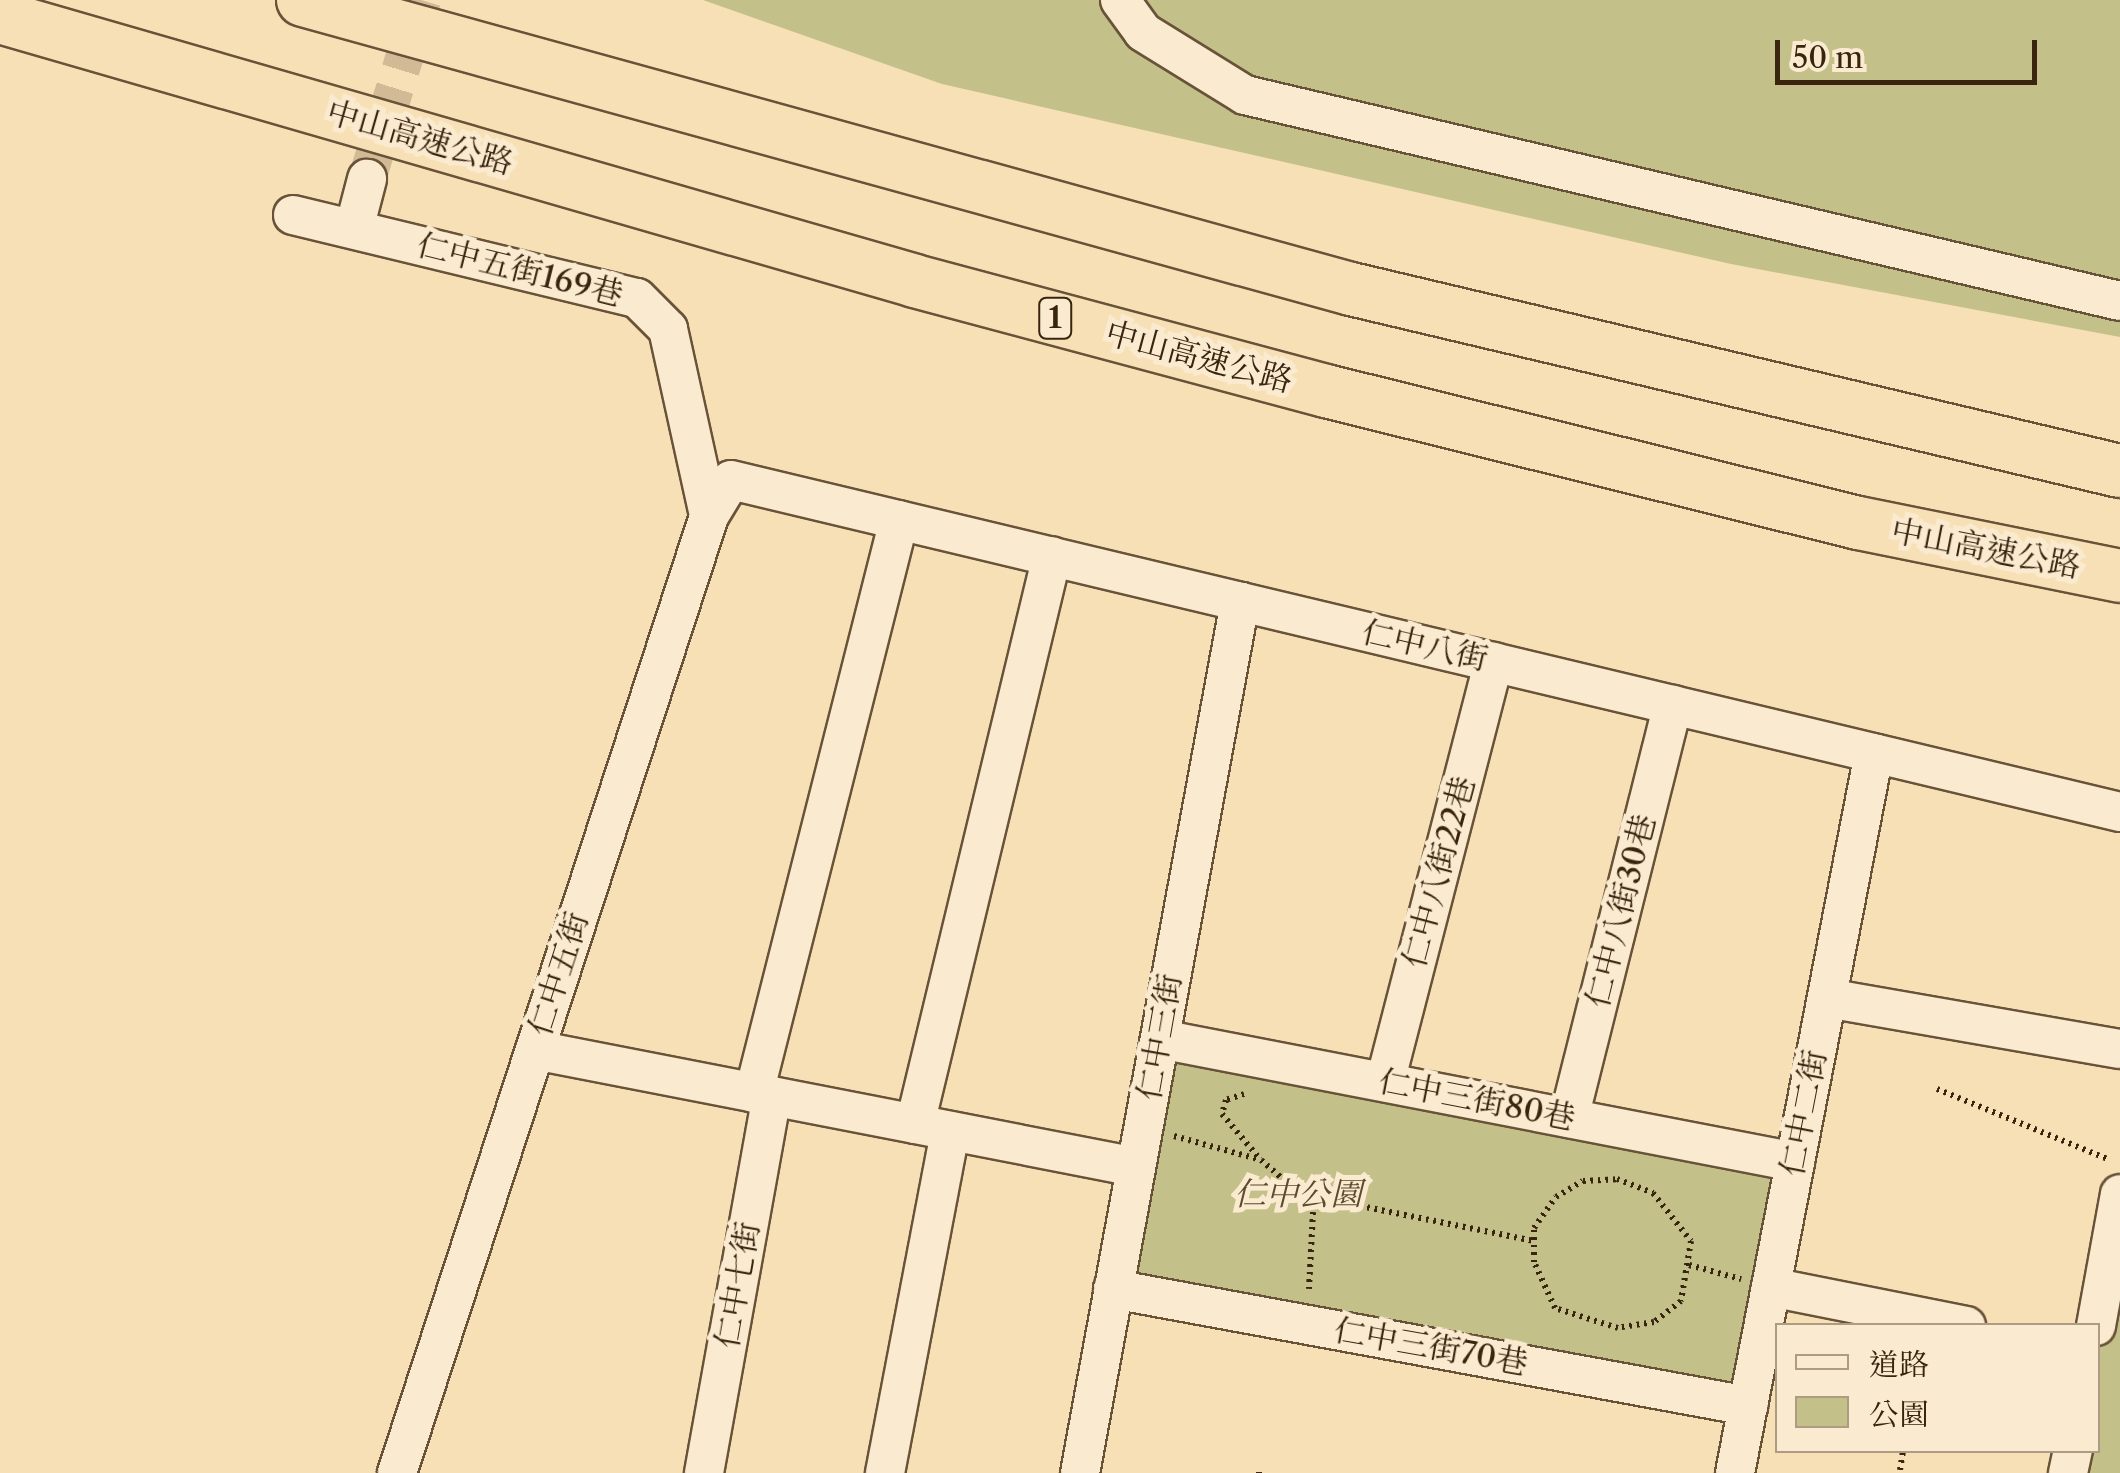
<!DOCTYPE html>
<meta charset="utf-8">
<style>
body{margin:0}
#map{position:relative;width:2120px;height:1473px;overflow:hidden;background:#f7e0b6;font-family:"Libre Caslon Text","Noto Serif TC",serif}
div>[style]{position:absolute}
.green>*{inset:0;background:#c4c089;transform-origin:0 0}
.minor-tunnel>*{height:38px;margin-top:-19px;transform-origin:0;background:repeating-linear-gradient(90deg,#d1ba95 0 38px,transparent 0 57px)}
.path>*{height:6px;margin-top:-3px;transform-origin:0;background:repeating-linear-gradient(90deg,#39240f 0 2.5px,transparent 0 7.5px)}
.roads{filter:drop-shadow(2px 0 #685339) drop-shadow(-2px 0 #685339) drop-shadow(0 2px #685339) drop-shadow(0 -2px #685339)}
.minor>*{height:38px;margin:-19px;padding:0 19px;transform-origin:19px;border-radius:19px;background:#faebd0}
.highway>*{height:52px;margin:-26px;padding:0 26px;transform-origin:26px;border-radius:26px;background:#f7e0b6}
span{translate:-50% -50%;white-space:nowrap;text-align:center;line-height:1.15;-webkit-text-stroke:10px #faebd0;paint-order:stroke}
.shield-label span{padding:2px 8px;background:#faebd0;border:2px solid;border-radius:8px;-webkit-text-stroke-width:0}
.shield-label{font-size:30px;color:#39240f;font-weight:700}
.street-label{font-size:32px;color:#39240f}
.park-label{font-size:32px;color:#5c4b2e;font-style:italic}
.legend{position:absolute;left:1775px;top:1323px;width:325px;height:130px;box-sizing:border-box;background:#faebd0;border:2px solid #ad9b83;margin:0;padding:12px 18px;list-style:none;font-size:30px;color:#39240f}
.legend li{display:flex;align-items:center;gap:20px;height:50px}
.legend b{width:50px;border:2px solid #ad9b83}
.scale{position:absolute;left:1775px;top:40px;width:262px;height:45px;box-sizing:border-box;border:5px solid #39240f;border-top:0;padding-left:12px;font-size:30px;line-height:35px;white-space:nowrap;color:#39240f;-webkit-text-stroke:8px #faebd0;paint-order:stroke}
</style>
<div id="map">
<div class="green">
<div style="clip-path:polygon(703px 0,2120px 0,2120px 337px,1731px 264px,942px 84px)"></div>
<div style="left:1160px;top:1039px;width:647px;height:254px;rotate:11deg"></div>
<div style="clip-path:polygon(2120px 1208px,2120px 1473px,2071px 1473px,2075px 1451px,2098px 1450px,2098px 1328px)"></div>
</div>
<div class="minor-tunnel">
<div style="left:367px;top:179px;width:187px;rotate:-72.9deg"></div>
</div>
<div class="path">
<div style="left:1937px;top:1089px;width:187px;rotate:22.3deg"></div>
<div style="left:1244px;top:1094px;width:19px;rotate:162deg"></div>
<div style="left:1226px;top:1100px;width:15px;rotate:106deg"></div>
<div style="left:1222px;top:1114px;width:59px;rotate:49.8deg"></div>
<div style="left:1174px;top:1136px;width:90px;rotate:15.4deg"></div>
<div style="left:1261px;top:1160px;width:52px;rotate:41.1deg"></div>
<div style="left:1300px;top:1194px;width:22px;rotate:54deg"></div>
<div style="left:1313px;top:1212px;width:77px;rotate:93deg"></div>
<div style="left:1617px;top:1179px;width:39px;rotate:21deg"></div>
<div style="left:1653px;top:1193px;width:61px;rotate:51.6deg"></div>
<div style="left:1691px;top:1241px;width:61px;rotate:99.5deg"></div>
<div style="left:1681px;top:1301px;width:34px;rotate:142deg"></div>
<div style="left:1654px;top:1322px;width:36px;rotate:171deg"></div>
<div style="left:1618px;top:1328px;width:66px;rotate:-162.4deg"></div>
<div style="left:1555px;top:1308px;width:51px;rotate:-114.5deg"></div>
<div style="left:1534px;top:1262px;width:34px;rotate:-90deg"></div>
<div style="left:1534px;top:1228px;width:38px;rotate:-55deg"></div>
<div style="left:1556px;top:1197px;width:31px;rotate:-31deg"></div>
<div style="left:1583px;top:1181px;width:34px;rotate:-3deg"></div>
<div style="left:1301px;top:1194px;width:238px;rotate:11.4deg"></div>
<div style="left:1689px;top:1265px;width:54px;rotate:15.1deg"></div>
<div style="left:1900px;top:1470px;width:20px;rotate:-81deg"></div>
<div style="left:1259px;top:1473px;width:1px;rotate:-90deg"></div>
</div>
<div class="roads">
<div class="minor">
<div style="left:1120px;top:0;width:39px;rotate:54deg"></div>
<div style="left:1143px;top:32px;width:120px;rotate:31.7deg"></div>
<div style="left:1245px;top:95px;width:899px;rotate:13.25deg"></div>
<div style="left:293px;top:215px;width:354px;rotate:13.6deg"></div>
<div style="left:637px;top:298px;width:44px;rotate:45deg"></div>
<div style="left:668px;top:329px;width:191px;rotate:77.6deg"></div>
<div style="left:354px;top:229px;width:52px;rotate:-75.4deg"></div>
<div style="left:1827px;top:998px;width:297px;rotate:9.9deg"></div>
<div style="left:1160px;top:1039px;width:647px;rotate:10.96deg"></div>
<div style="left:535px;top:1050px;width:612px;rotate:11.02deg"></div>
<div style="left:1385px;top:1082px;width:434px;rotate:-75.5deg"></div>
<div style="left:754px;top:1093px;width:591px;rotate:-75.8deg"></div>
<div style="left:1569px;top:1118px;width:426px;rotate:-75.9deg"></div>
<div style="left:915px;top:1124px;width:584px;rotate:-76.44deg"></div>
<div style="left:1771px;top:1287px;width:199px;rotate:11.3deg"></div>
<div style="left:1113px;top:1289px;width:646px;rotate:10.44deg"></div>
<div style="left:2096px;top:1326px;width:134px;rotate:-79.7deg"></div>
<div style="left:397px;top:1473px;width:1007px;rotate:-71.94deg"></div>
<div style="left:709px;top:516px;width:42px;rotate:-58.6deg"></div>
<div style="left:731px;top:480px;width:1428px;rotate:13.44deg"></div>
<div style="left:704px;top:1473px;width:383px;rotate:-79.8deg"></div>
<div style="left:885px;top:1473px;width:348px;rotate:-79.2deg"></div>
<div style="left:1080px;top:1473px;width:886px;rotate:-79.59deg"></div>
<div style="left:1735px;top:1473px;width:733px;rotate:-79.07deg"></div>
<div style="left:2068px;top:1473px;width:24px;rotate:-78deg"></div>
</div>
<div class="highway">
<div style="left:303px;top:0;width:1087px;rotate:15.42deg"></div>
<div style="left:1351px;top:289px;width:790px;rotate:13.32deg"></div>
<div style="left:0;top:17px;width:952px;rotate:16.09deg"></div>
<div style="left:915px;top:281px;width:425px;rotate:15deg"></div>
<div style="left:1326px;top:391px;width:548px;rotate:13.93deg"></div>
<div style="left:1858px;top:523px;width:267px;rotate:11.4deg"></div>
</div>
</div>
<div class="shield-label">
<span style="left:1055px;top:318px">1</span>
</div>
<div class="street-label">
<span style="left:420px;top:138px;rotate:16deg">中山高速公路</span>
<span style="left:520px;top:270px;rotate:14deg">仁中五街169巷</span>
<span style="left:1199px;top:357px;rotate:15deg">中山高速公路</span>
<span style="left:1986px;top:549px;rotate:11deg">中山高速公路</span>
<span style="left:1425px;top:646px;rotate:13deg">仁中八街</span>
<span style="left:1439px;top:872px;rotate:-75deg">仁中八街22巷</span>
<span style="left:1621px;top:911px;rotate:-76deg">仁中八街30巷</span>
<span style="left:559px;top:974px;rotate:-72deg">仁中五街</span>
<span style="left:1160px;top:1037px;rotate:-80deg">仁中三街</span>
<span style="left:1477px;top:1100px;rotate:11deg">仁中三街80巷</span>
<span style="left:1804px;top:1113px;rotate:-79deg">仁中二街</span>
<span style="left:738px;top:1285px;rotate:-80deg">仁中七街</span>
<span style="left:1431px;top:1347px;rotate:10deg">仁中三街70巷</span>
</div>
<div class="park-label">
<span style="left:1298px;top:1194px">仁中公園</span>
</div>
<ul class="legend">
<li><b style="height:12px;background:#faebd0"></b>道路</li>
<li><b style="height:28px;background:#c4c089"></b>公園</li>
</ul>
<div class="scale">50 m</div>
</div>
